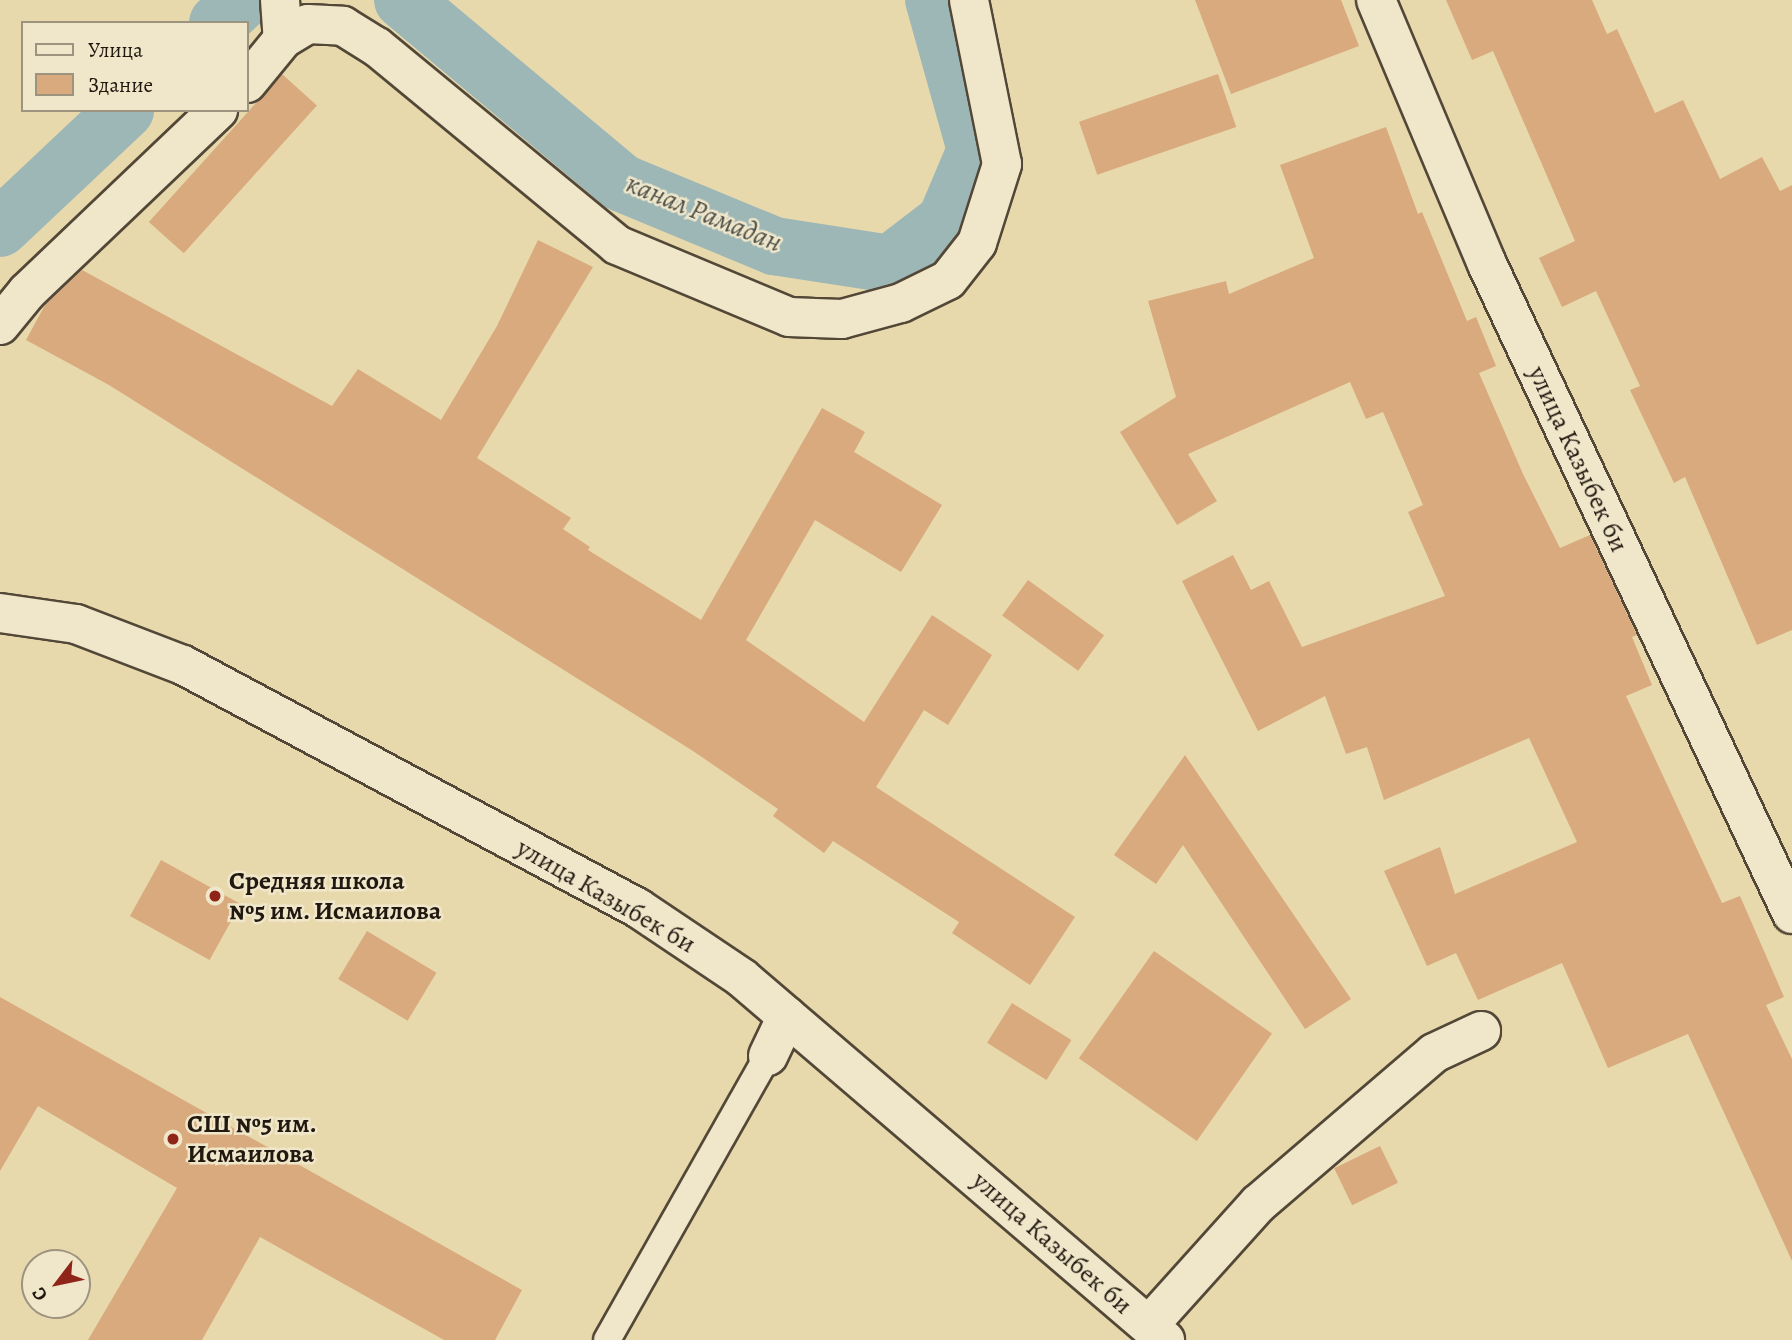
<!DOCTYPE html>
<meta charset="utf-8">
<style>
body{margin:0}
#map{position:relative;width:1792px;height:1340px;overflow:hidden;background:#e8d9ad;font-family:Alegreya,serif}
div>[style]{position:absolute}
.canal>*{height:58px;margin:-29px;padding:0 29px;transform-origin:29px;border-radius:29px;background:#9db7b6}
.building>*{inset:0;background:#d8aa7d;transform-origin:0 0}
.roads{filter:drop-shadow(2px 0 #534837) drop-shadow(-2px 0 #534837) drop-shadow(0 2px #534837) drop-shadow(0 -2px #534837)}
.lane>*{height:26px;margin:-13px;padding:0 13px;transform-origin:13px;border-radius:13px;background:#f0e6ca}
.street>*{height:38px;margin:-19px;padding:0 19px;transform-origin:19px;border-radius:19px;background:#f0e6ca}
.dots>*{width:19px;height:19px;translate:-50% -50%;box-sizing:border-box;border:4px solid #f0e6ca;border-radius:50%}
span{translate:-50% -50%;white-space:nowrap;text-align:center;line-height:1.15;-webkit-text-stroke:5px #f0e6ca;paint-order:stroke}
.street-label{font-size:26px;color:#211810}
.poi-label{font-size:26px;color:#211810;font-weight:700}
.left{translate:0 -50%;text-align:left}
.water-label{font-size:28px;color:#4c504a;font-style:italic}
.legend{position:absolute;left:21px;top:21px;width:228px;height:91px;box-sizing:border-box;background:#f0e6ca;border:2px solid #9d9480;margin:0;padding:9px 12px;list-style:none;font-size:21px;color:#211810}
.legend li{display:flex;align-items:center;gap:14px;height:35px}
.legend b{width:35px;border:2px solid #9d9480}
.north{position:absolute;left:21px;top:1249px;width:70px;height:70px;box-sizing:border-box;background:#f0e6ca;border:2px solid #9d9480;border-radius:50%;rotate:238deg;font-size:19px;font-weight:700;line-height:28px;text-align:center;color:#211810}
.north::after{content:'';display:block;margin:auto;width:24px;height:32px;background:#8f2418;clip-path:polygon(50% 0,100% 100%,50% 72%,0 100%)}
</style>
<div id="map">
<div class="canal">
<div style="left:403px;top:0;width:285px;rotate:39.9deg"></div>
<div style="left:622px;top:183px;width:165px;rotate:22.5deg"></div>
<div style="left:774px;top:246px;width:117px;rotate:8.8deg"></div>
<div style="left:890px;top:264px;width:71px;rotate:-37.5deg"></div>
<div style="left:946px;top:221px;width:77px;rotate:-67.1deg"></div>
<div style="left:976px;top:150px;width:156px;rotate:-105.6deg"></div>
<div style="left:218px;top:23px;width:34px;rotate:-43deg"></div>
<div style="left:0;top:228px;width:172px;rotate:-43.3deg"></div>
</div>
<div class="building">
<div style="clip-path:polygon(1195px 0,1341px 0,1359px 46px,1231px 94px)"></div>
<div style="clip-path:polygon(1446px 0,1592px 0,1607px 34px,1617px 29px,1655px 113px,1683px 100px,1720px 179px,1762px 157px,1780px 191px,1792px 185px,1792px 630px,1757px 645px,1685px 477px,1674px 483px,1630px 390px,1640px 386px,1596px 291px,1562px 307px,1539px 258px,1575px 241px,1493px 51px,1472px 60px)"></div>
<div style="left:282px;top:74px;width:47px;height:199px;rotate:42deg"></div>
<div style="left:1218px;top:74px;width:56px;height:147px;rotate:71deg"></div>
<div style="clip-path:polygon(1386px 127px,1418px 214px,1422px 212px,1467px 321px,1476px 317px,1496px 366px,1479px 373px,1523px 474px,1560px 548px,1590px 535px,1637px 635px,1632px 637px,1652px 685px,1626px 696px,1722px 903px,1740px 896px,1784px 997px,1766px 1005px,1792px 1059px,1792px 1261px,1688px 1034px,1608px 1068px,1562px 963px,1478px 1000px,1456px 953px,1427px 966px,1384px 871px,1440px 847px,1455px 894px,1577px 842px,1529px 738px,1384px 800px,1367px 747px,1346px 754px,1325px 696px,1258px 731px,1182px 581px,1233px 555px,1251px 590px,1269px 581px,1302px 647px,1445px 596px,1408px 512px,1423px 505px,1383px 412px,1366px 419px,1350px 382px,1188px 454px,1217px 501px,1177px 525px,1120px 432px,1176px 397px,1148px 301px,1226px 281px,1229px 294px,1314px 258px,1280px 165px)"></div>
<div style="clip-path:polygon(538px 240px,593px 267px,477px 458px,571px 518px,563px 529px,590px 547px,588px 550px,701px 620px,822px 408px,865px 432px,854px 452px,942px 505px,901px 572px,815px 520px,746px 640px,864px 722px,932px 615px,992px 655px,948px 725px,924px 710px,876px 787px,1075px 917px,1030px 985px,952px 933px,959px 922px,833px 841px,824px 853px,773px 816px,778px 809px,693px 751px,109px 385px,26px 340px,45px 305px,82px 270px,332px 406px,358px 369px,441px 420px,497px 326px)"></div>
<div style="left:1028px;top:580px;width:94px;height:44px;rotate:36deg"></div>
<div style="clip-path:polygon(1185px 755px,1351px 999px,1305px 1029px,1183px 845px,1156px 884px,1114px 855px)"></div>
<div style="left:161px;top:860px;width:91px;height:64px;rotate:29deg"></div>
<div style="left:367px;top:931px;width:81px;height:56px;rotate:31deg"></div>
<div style="left:1154px;top:951px;width:144px;height:131px;rotate:35deg"></div>
<div style="clip-path:polygon(0 997px,522px 1290px,495px 1340px,444px 1340px,260px 1237px,202px 1340px,88px 1340px,177px 1188px,38px 1106px,0 1171px)"></div>
<div style="left:1012px;top:1003px;width:70px;height:47px;rotate:32deg"></div>
<div style="left:1380px;top:1146px;width:41px;height:51px;rotate:64deg"></div>
</div>
<div class="roads">
<div class="lane">
<div style="left:607px;top:1340px;width:326px;rotate:-60.5deg"></div>
</div>
<div class="street">
<div style="left:280px;top:0;width:39px;rotate:86deg"></div>
<div style="left:1376px;top:0;width:286px;rotate:67.2deg"></div>
<div style="left:1487px;top:264px;width:718px;rotate:64.86deg"></div>
<div style="left:247px;top:83px;width:57px;rotate:-50.7deg"></div>
<div style="left:283px;top:39px;width:29px;rotate:-31deg"></div>
<div style="left:308px;top:24px;width:35px;rotate:3deg"></div>
<div style="left:343px;top:26px;width:40px;rotate:32deg"></div>
<div style="left:377px;top:47px;width:311px;rotate:39.5deg"></div>
<div style="left:617px;top:245px;width:186px;rotate:22.7deg"></div>
<div style="left:789px;top:317px;width:53px;rotate:2.2deg"></div>
<div style="left:842px;top:319px;width:61px;rotate:-15.2deg"></div>
<div style="left:901px;top:303px;width:52px;rotate:-26.1deg"></div>
<div style="left:948px;top:280px;width:47px;rotate:-51.9deg"></div>
<div style="left:977px;top:243px;width:83px;rotate:-72.4deg"></div>
<div style="left:1002px;top:164px;width:167px;rotate:-101.4deg"></div>
<div style="left:0;top:325px;width:43px;rotate:-50.7deg"></div>
<div style="left:27px;top:292px;width:264px;rotate:-43.6deg"></div>
<div style="left:0;top:613px;width:77px;rotate:8.2deg"></div>
<div style="left:76px;top:624px;width:115px;rotate:21deg"></div>
<div style="left:183px;top:665px;width:516px;rotate:28.11deg"></div>
<div style="left:638px;top:908px;width:125px;rotate:33.9deg"></div>
<div style="left:742px;top:978px;width:557px;rotate:40.56deg"></div>
<div style="left:768px;top:1056px;width:44px;rotate:-64.6deg"></div>
<div style="left:1149px;top:1325px;width:163px;rotate:-48deg"></div>
<div style="left:1258px;top:1204px;width:232px;rotate:-40.6deg"></div>
<div style="left:1434px;top:1053px;width:52px;rotate:-25.1deg"></div>
</div>
</div>
<div class="dots">
<div style="left:215px;top:896px;background:#8f2418"></div>
<div style="left:173px;top:1139px;background:#8f2418"></div>
</div>
<div class="street-label">
<span style="left:1578px;top:459px;rotate:65deg">улица Казыбек би</span>
<span style="left:606px;top:896px;rotate:30deg">улица Казыбек би</span>
<span style="left:1052px;top:1243px;rotate:41deg">улица Казыбек би</span>
</div>
<div class="poi-label">
<span class="left" style="left:229px;top:896px">Средняя школа<br>№5 им. Исмаилова</span>
<span class="left" style="left:187px;top:1139px">СШ №5 им.<br>Исмаилова</span>
</div>
<div class="water-label">
<span style="left:704px;top:213px;rotate:22deg">канал Рамадан</span>
</div>
<ul class="legend">
<li><b style="height:9px;background:#f0e6ca"></b>Улица</li>
<li><b style="height:19px;background:#d8aa7d"></b>Здание</li>
</ul>
<div class="north">С</div>
</div>
